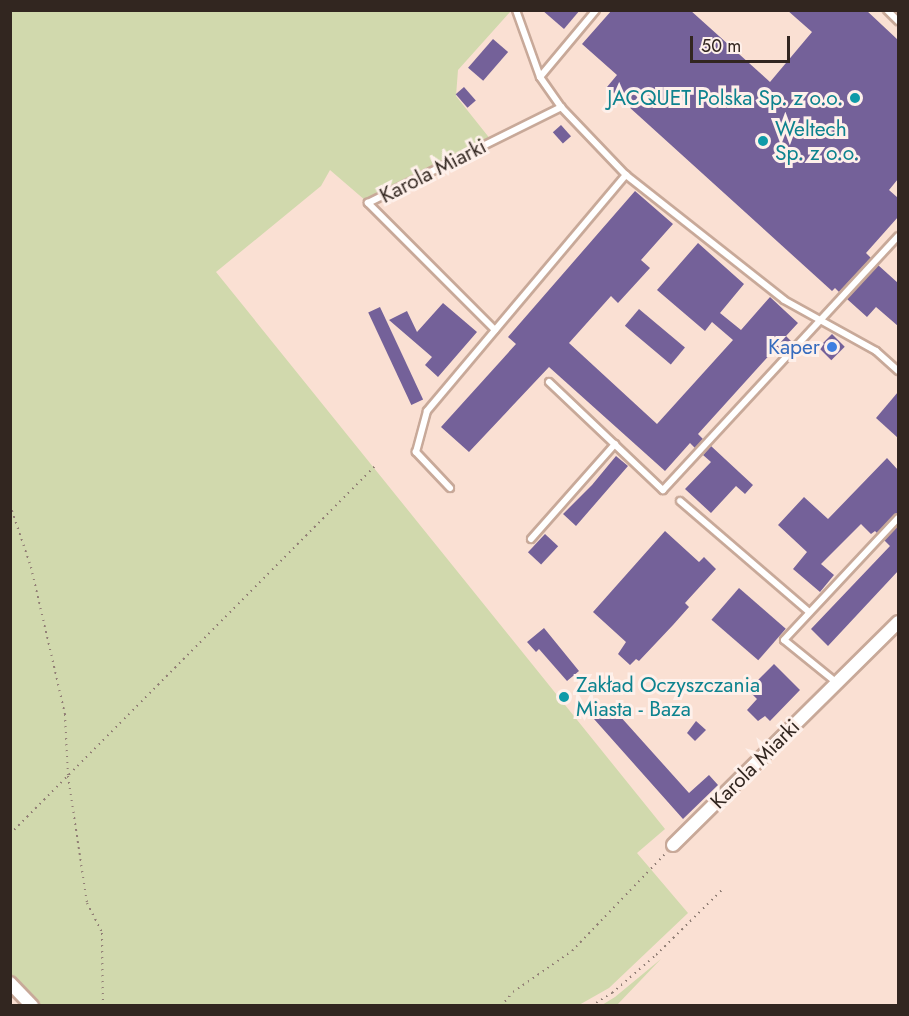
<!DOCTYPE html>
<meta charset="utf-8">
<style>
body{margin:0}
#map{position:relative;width:909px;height:1016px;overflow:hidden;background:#fae0d3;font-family:Jost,sans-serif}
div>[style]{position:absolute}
.green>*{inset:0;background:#d1d9ad}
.building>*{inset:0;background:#746199;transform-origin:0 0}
.path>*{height:2px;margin-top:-1px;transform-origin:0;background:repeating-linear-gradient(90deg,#917e75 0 1.5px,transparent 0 6px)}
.roads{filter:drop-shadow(2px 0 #c8a999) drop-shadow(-2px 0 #c8a999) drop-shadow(0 2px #c8a999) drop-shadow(0 -2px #c8a999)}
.lane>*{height:6px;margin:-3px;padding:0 3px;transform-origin:3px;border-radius:3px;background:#fff}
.street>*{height:12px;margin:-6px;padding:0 6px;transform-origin:6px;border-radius:6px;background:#fff}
.dots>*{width:16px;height:16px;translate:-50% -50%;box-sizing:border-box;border:3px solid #fef0ea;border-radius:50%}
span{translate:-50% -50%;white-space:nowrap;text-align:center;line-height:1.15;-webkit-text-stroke:6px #fef0ea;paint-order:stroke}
.culture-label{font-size:21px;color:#0d838f}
.right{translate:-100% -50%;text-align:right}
.left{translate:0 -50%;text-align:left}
.street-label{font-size:21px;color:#322620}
.shop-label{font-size:21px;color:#366cbe}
.frame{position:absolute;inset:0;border:12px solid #322620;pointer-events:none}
.scale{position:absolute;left:690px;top:36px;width:100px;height:27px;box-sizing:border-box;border:3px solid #322620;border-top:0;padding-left:8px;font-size:18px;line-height:21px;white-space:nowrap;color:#322620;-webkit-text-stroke:4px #fef0ea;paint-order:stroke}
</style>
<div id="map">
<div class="green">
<div style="clip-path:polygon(11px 11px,511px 11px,458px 70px,456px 96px,491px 140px,366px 201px,330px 170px,321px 186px,216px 272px,665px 829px,637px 853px,688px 913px,609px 988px,579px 1005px,40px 1005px,11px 974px)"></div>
<div style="clip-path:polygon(661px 959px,617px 1005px,602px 1005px,615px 997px)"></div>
</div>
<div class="building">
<div style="clip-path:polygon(542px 10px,580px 10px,564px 29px)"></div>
<div style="clip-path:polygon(612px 10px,690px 10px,770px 82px,812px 32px,787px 10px,866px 10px,898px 40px,898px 179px,889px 190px,898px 198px,898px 217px,866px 253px,871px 258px,839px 292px,835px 288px,832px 291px,607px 87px,617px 75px,582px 44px)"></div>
<div style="left:493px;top:39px;width:20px;height:38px;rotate:41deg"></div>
<div style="left:464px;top:87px;width:18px;height:11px;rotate:49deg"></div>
<div style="left:561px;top:125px;width:15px;height:11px;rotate:48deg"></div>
<div style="clip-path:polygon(635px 191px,673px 224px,641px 260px,650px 268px,618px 303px,611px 296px,569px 343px,657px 424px,733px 340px,712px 322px,705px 331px,657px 290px,698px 243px,744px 284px,720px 313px,741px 330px,770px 297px,798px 323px,786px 336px,791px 341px,778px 355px,773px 351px,698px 434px,703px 439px,695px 448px,690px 443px,665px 471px,549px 367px,469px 452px,441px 427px,516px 344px,508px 337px)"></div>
<div style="clip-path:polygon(878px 265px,898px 283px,898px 326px,876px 307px,867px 317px,847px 299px)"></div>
<div style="clip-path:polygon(443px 303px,477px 332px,438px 377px,425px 365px,432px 357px,389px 320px,407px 311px,417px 332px)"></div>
<div style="left:380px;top:307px;width:102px;height:13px;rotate:65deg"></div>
<div style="left:639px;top:309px;width:60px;height:22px;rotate:40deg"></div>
<div style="left:832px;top:334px;width:18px;height:19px;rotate:45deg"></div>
<div style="clip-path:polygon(898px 392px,898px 438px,876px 418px)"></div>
<div style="clip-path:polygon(711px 446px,753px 485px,745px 494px,736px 486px,711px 513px,685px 489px,711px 462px,703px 455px)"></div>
<div style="clip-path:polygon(616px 456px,628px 466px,576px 526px,563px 514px,592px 485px)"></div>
<div style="clip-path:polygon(887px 458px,898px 470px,898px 513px,877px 533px,875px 531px,871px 534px,861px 524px,821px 564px,834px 575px,820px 592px,793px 569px,807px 552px,778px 525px,804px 497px,828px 519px)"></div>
<div style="clip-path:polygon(898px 525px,898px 571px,828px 646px,811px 629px,890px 546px,884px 540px)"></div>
<div style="clip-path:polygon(665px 531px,699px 562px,704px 557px,716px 569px,685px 603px,689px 607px,673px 625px,639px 661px,636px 659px,630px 665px,618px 654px,626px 642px,593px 612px)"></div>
<div style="left:545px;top:534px;width:18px;height:25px;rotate:43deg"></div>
<div style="left:739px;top:588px;width:62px;height:42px;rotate:41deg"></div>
<div style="clip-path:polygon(544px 628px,579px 671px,567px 681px,539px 649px,536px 652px,527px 642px)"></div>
<div style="clip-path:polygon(774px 664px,800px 690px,770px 721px,765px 716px,758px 721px,747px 710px,757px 699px,748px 690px)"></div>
<div style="clip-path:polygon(597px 702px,605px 710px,610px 705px,689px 793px,709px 775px,718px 785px,683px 819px,594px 719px,597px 717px,590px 709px)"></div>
<div style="clip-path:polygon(696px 721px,706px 730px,695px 741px,687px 733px)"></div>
</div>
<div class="path">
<div style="left:10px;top:505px;width:65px;rotate:71.3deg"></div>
<div style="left:31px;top:567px;width:151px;rotate:77deg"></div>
<div style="left:65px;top:714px;width:62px;rotate:87.2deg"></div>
<div style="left:68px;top:776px;width:128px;rotate:81.5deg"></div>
<div style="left:87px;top:903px;width:34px;rotate:63deg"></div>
<div style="left:102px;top:933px;width:73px;rotate:89.2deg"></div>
<div style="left:10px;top:834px;width:518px;rotate:-45.23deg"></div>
<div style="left:501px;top:1006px;width:18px;rotate:-49deg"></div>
<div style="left:513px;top:992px;width:72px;rotate:-34.8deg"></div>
<div style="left:572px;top:951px;width:134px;rotate:-46.2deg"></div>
<div style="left:591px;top:1006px;width:25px;rotate:-32deg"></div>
<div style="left:612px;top:993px;width:58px;rotate:-40.8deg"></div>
<div style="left:656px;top:955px;width:95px;rotate:-44.6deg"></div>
</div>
<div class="roads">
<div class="lane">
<div style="left:516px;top:10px;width:71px;rotate:70.3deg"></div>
<div style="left:540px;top:77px;width:87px;rotate:-50.1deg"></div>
<div style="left:887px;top:10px;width:16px;rotate:45deg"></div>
<div style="left:540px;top:77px;width:37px;rotate:55deg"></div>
<div style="left:561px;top:107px;width:94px;rotate:46.3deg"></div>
<div style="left:626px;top:175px;width:201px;rotate:38.3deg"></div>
<div style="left:784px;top:300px;width:105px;rotate:29deg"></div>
<div style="left:876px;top:351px;width:30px;rotate:42deg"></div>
<div style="left:495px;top:330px;width:180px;rotate:-135deg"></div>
<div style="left:368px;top:203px;width:216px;rotate:-26.4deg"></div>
<div style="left:549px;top:382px;width:157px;rotate:43.5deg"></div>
<div style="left:663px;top:490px;width:346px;rotate:-47.2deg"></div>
<div style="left:450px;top:488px;width:50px;rotate:-133.4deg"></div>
<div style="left:416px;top:452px;width:42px;rotate:-75deg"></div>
<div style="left:427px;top:411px;width:309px;rotate:-49.9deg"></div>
<div style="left:680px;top:501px;width:170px;rotate:40.7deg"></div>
<div style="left:531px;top:539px;width:127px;rotate:-48.5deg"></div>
<div style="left:837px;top:683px;width:68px;rotate:-140.9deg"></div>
<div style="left:784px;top:640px;width:167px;rotate:-46.9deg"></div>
</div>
<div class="street">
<div style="left:673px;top:845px;width:317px;rotate:-44.7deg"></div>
<div style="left:10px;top:983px;width:32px;rotate:46deg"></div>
</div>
</div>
<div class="dots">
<div style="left:855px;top:98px;background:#0f9aa8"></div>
<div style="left:763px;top:141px;background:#0f9aa8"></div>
<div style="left:832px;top:347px;background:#3f7fe0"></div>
<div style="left:564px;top:697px;background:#0f9aa8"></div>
</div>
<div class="culture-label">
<span class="right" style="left:843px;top:98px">JACQUET Polska Sp. z o.o.</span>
<span class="left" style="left:775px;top:141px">Weltech<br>Sp. z o.o.</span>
<span class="left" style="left:576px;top:697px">Zakład Oczyszczania<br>Miasta - Baza</span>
</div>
<div class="street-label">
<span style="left:433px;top:171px;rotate:-27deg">Karola Miarki</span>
<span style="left:755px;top:764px;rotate:-45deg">Karola Miarki</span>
</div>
<div class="shop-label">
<span class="right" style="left:820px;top:347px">Kaper</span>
</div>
<div class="frame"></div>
<div class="scale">50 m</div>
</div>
